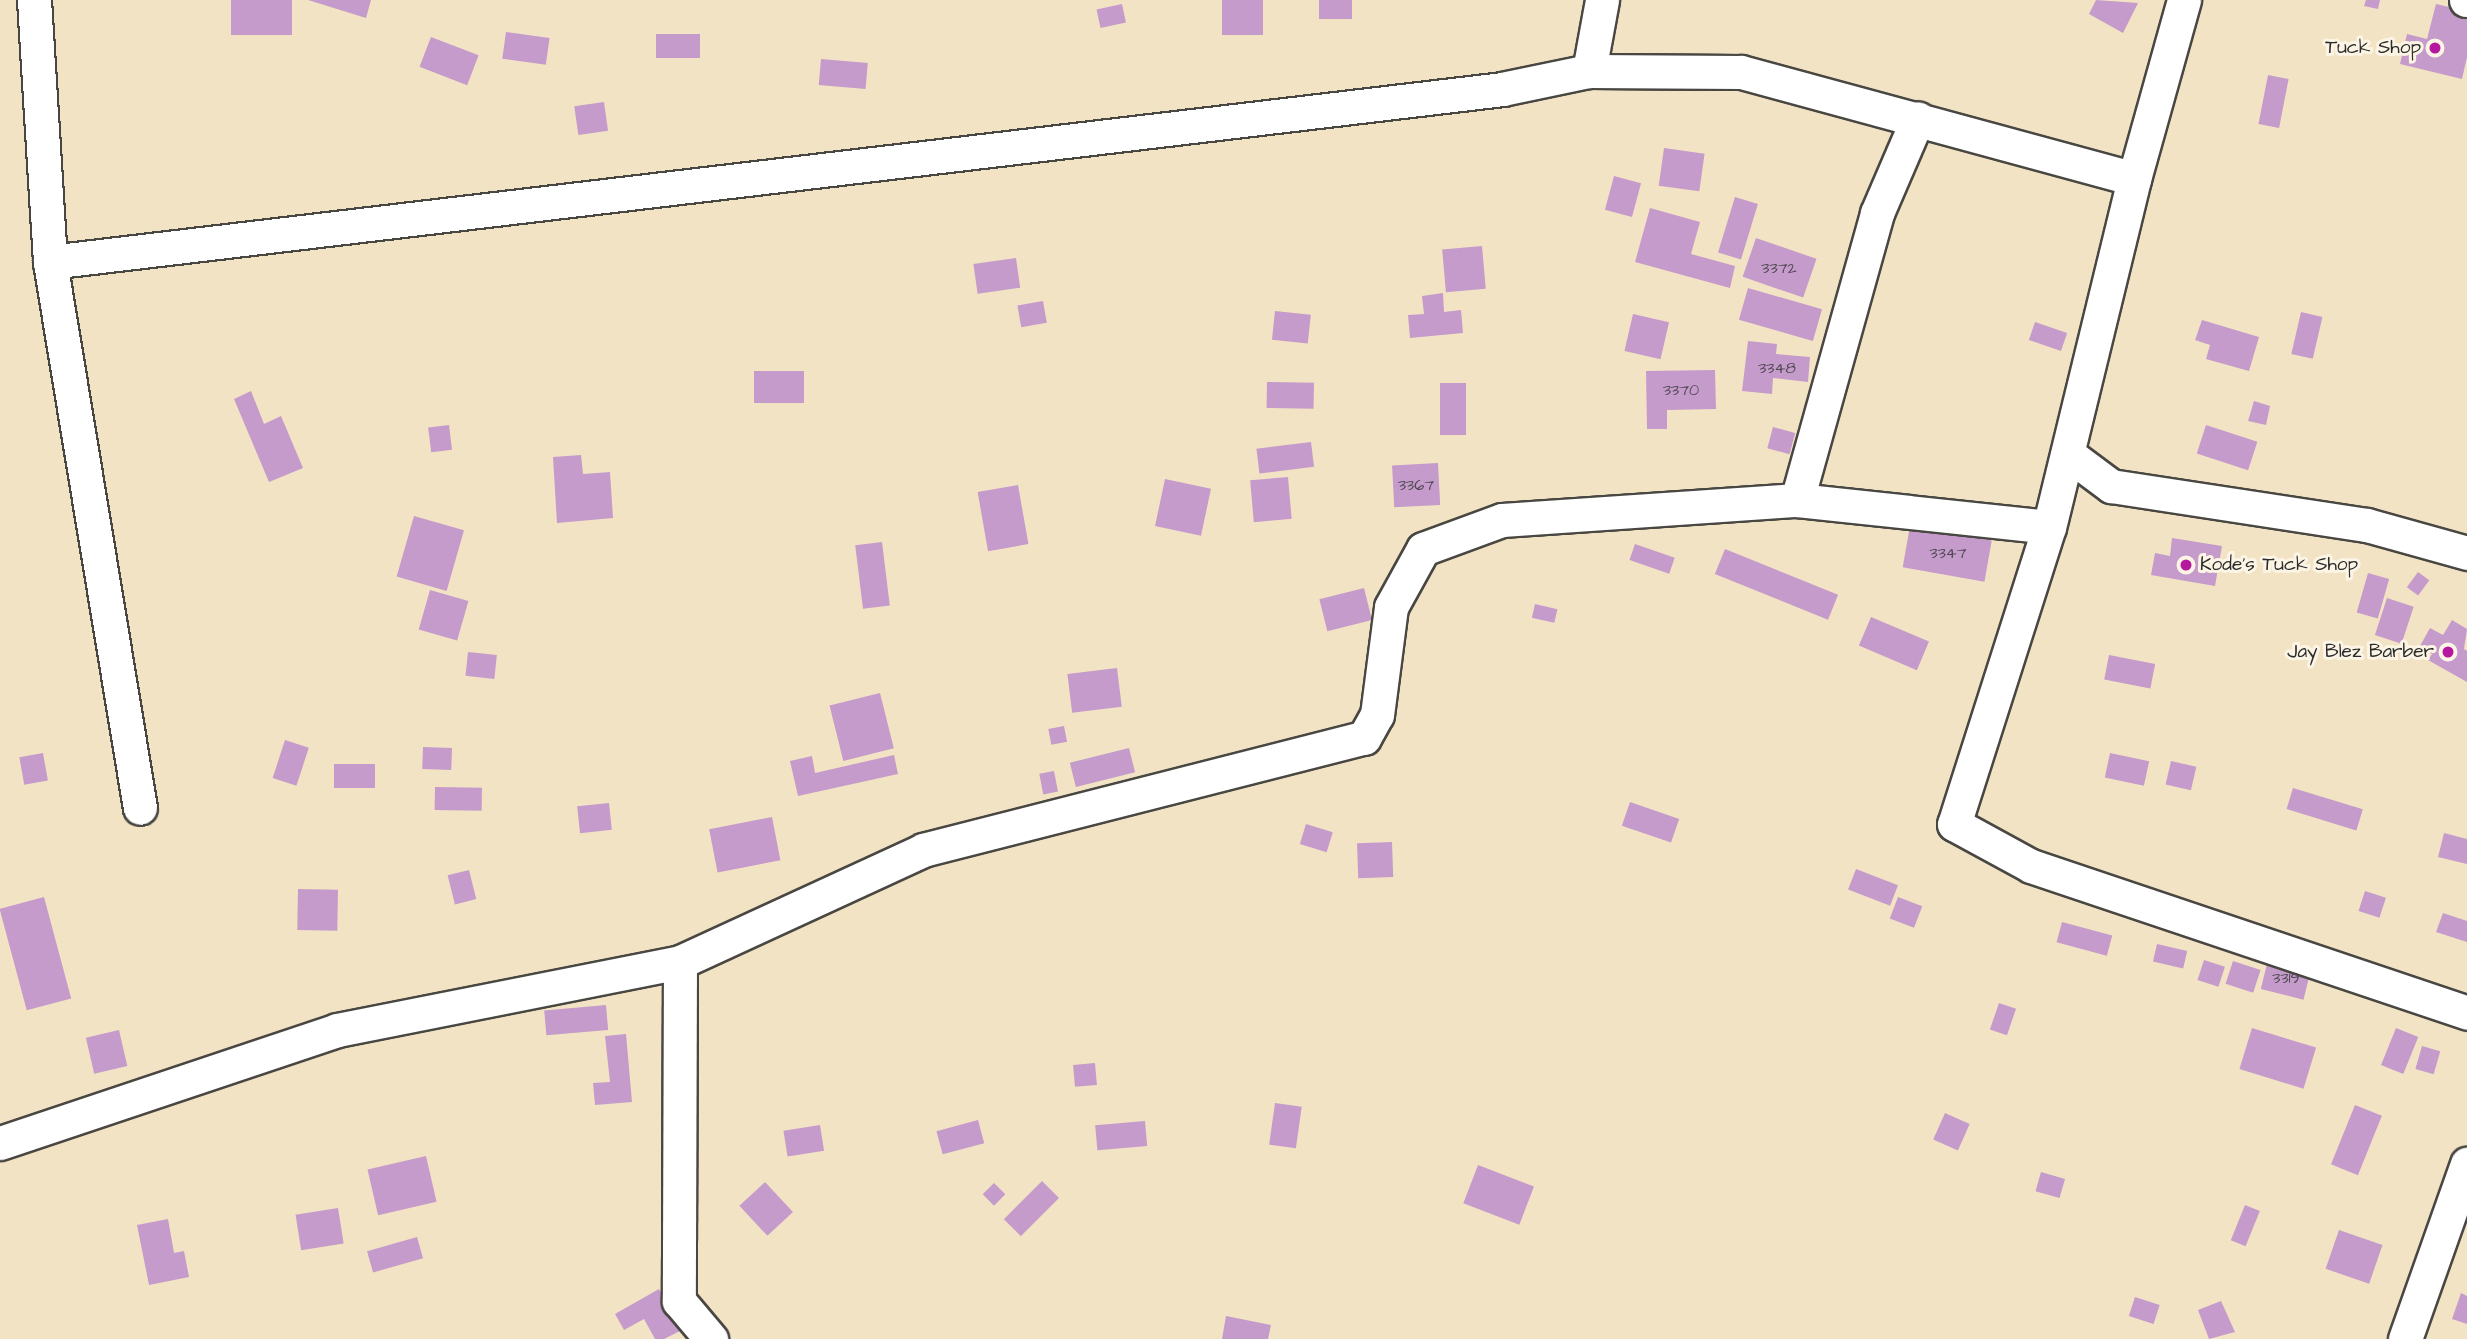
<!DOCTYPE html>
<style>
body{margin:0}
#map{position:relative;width:2467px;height:1339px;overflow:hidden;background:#f3e3c5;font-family:"Architects Daughter",sans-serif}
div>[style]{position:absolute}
.building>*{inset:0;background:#c49bca;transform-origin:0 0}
.roads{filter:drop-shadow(2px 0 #494742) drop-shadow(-2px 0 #494742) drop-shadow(0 2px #494742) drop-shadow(0 -2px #494742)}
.street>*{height:33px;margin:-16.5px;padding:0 16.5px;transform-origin:16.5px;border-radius:16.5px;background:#fff}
.dots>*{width:19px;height:19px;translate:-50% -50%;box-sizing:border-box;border:4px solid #fcf5e5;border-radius:50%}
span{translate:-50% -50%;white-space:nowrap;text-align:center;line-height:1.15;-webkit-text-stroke:6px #fcf5e5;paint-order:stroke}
.number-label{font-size:16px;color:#514753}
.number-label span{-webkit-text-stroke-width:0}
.poi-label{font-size:19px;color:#2b2b2b}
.right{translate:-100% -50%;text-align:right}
.left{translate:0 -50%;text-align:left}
</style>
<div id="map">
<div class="building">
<div style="left:231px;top:0;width:61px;height:35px"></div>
<div style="clip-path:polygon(308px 0,371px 0,366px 18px)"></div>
<div style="left:1222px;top:0;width:41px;height:35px"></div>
<div style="left:1319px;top:0;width:33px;height:19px"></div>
<div style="clip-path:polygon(2096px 0,2138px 3px,2123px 33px,2089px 14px)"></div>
<div style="clip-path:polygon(2366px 0,2380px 0,2378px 9px,2364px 6px)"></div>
<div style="left:1122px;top:4px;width:19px;height:26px;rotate:78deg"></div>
<div style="clip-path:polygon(2436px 4px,2467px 11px,2467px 57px,2462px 79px,2400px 64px,2407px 34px,2427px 39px)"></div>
<div style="left:506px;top:32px;width:44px;height:27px;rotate:8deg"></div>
<div style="left:656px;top:34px;width:44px;height:24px"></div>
<div style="left:431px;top:37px;width:51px;height:32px;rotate:21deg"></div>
<div style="left:821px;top:59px;width:47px;height:26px;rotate:5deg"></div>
<div style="left:2268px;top:75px;width:21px;height:50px;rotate:11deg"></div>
<div style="left:604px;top:102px;width:29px;height:30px;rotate:82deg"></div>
<div style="left:1664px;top:148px;width:41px;height:38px;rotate:8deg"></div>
<div style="left:1614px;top:176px;width:28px;height:35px;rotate:15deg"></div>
<div style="left:1735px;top:197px;width:24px;height:58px;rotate:17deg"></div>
<div style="clip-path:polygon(1650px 208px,1700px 222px,1691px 254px,1735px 266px,1730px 288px,1635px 262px)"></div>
<div style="left:1756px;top:238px;width:64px;height:41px;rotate:19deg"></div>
<div style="left:1482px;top:246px;width:43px;height:40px;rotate:85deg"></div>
<div style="left:1016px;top:258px;width:30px;height:43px;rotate:82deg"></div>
<div style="left:1748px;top:288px;width:77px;height:33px;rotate:16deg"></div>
<div style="clip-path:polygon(1443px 293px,1444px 312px,1461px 310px,1463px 333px,1410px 338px,1408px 315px,1424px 314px,1422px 296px)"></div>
<div style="left:1043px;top:301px;width:22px;height:26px;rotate:80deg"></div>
<div style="left:1275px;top:311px;width:36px;height:29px;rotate:6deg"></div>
<div style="left:2301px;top:312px;width:22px;height:43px;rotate:13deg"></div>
<div style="left:1633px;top:314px;width:37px;height:38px;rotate:13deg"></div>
<div style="clip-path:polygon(2202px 320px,2259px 337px,2249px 371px,2206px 359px,2210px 345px,2195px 340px)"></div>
<div style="left:2035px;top:322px;width:34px;height:19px;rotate:19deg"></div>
<div style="clip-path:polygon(1748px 341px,1777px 344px,1776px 354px,1810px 357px,1808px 382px,1773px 378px,1772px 394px,1742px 391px)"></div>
<div style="clip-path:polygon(1715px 370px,1716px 409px,1667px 410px,1667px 429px,1647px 429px,1646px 371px)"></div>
<div style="left:754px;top:371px;width:50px;height:32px"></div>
<div style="left:1267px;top:382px;width:47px;height:26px;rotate:1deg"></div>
<div style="left:1440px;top:383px;width:26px;height:52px"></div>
<div style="clip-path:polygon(251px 391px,264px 424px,281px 416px,303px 468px,269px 482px,234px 399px)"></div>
<div style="clip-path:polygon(2254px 401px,2270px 406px,2266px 425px,2248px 421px)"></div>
<div style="left:449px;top:425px;width:25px;height:21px;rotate:83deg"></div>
<div style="left:2206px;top:425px;width:54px;height:30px;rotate:18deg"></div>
<div style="left:1773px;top:427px;width:23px;height:22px;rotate:15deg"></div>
<div style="left:1311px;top:442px;width:25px;height:55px;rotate:83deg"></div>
<div style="clip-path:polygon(581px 455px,583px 474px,610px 472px,613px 518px,557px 523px,553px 457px)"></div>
<div style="left:1438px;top:463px;width:42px;height:46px;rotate:87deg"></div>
<div style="left:1288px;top:477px;width:42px;height:38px;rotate:85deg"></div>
<div style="left:1165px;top:479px;width:47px;height:48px;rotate:12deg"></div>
<div style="left:1018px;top:485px;width:60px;height:41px;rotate:80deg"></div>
<div style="left:414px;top:516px;width:52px;height:63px;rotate:16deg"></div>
<div style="left:1910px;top:526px;width:83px;height:42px;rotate:10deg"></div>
<div style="clip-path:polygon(2172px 538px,2222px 546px,2215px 586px,2151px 575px,2155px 553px,2170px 556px)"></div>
<div style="left:882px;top:542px;width:64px;height:27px;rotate:83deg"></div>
<div style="left:1635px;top:544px;width:42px;height:17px;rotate:19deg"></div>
<div style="left:1725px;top:549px;width:122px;height:27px;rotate:22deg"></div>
<div style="left:2418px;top:572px;width:14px;height:19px;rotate:36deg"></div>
<div style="left:2368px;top:573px;width:22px;height:41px;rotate:16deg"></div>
<div style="left:1364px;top:588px;width:33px;height:46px;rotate:76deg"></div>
<div style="left:430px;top:590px;width:40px;height:41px;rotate:16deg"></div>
<div style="left:2387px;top:598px;width:28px;height:39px;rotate:18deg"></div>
<div style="left:1535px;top:604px;width:23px;height:14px;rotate:13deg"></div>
<div style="left:1871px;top:617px;width:63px;height:31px;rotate:23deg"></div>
<div style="clip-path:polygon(2452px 620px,2467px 629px,2464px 649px,2467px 651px,2467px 682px,2428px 660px,2432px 654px,2420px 646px,2430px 628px,2443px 635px)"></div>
<div style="left:468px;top:652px;width:29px;height:24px;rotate:6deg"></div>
<div style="left:2109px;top:655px;width:47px;height:25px;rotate:11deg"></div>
<div style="left:1117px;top:668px;width:39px;height:50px;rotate:83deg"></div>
<div style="left:880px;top:693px;width:57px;height:52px;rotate:76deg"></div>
<div style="left:1064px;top:726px;width:16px;height:16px;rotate:79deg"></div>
<div style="left:285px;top:740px;width:25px;height:40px;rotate:18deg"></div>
<div style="left:423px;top:747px;width:29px;height:22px;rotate:2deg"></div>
<div style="left:1129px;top:748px;width:25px;height:61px;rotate:76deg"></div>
<div style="left:43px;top:753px;width:28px;height:24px;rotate:80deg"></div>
<div style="left:2110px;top:753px;width:40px;height:25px;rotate:12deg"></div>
<div style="clip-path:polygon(894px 755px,898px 774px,798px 796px,790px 761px,812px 756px,815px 773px)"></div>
<div style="left:2171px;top:761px;width:26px;height:24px;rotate:13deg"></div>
<div style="left:334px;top:764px;width:41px;height:24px"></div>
<div style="left:1054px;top:771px;width:21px;height:15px;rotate:79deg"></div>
<div style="left:435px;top:787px;width:47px;height:23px;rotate:1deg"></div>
<div style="left:2293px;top:788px;width:73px;height:22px;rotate:17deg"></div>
<div style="left:1630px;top:802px;width:52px;height:25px;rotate:19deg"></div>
<div style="left:609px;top:803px;width:27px;height:32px;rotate:84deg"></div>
<div style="left:772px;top:817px;width:44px;height:64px;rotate:79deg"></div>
<div style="left:1306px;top:824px;width:28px;height:21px;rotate:17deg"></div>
<div style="clip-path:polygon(2444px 833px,2467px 839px,2467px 864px,2438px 857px)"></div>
<div style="left:1392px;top:842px;width:35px;height:35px;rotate:88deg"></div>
<div style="left:1856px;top:869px;width:45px;height:22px;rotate:21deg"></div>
<div style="left:469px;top:870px;width:30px;height:22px;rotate:76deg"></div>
<div style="left:298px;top:889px;width:40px;height:41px;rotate:1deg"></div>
<div style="left:2365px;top:891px;width:22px;height:21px;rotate:18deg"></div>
<div style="left:44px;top:897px;width:105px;height:46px;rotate:75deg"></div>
<div style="left:1898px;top:897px;width:26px;height:23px;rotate:21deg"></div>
<div style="clip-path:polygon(2443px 913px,2467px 921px,2467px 942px,2436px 932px)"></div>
<div style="left:2062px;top:922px;width:52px;height:21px;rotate:15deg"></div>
<div style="left:2157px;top:944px;width:31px;height:18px;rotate:13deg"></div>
<div style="left:2269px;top:956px;width:44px;height:34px;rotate:14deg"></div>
<div style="left:2204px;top:960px;width:22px;height:21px;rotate:18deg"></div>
<div style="left:2233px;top:961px;width:29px;height:24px;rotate:18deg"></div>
<div style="left:1999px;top:1003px;width:18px;height:28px;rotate:19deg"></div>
<div style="left:606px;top:1005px;width:25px;height:62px;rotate:85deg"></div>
<div style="left:2252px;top:1028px;width:67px;height:43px;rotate:17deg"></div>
<div style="left:2396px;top:1028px;width:24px;height:40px;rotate:22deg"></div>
<div style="left:119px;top:1030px;width:37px;height:34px;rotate:77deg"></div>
<div style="clip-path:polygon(626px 1034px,632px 1102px,595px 1105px,593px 1083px,610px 1082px,605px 1036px)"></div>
<div style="left:2422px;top:1046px;width:19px;height:24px;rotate:16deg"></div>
<div style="left:1095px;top:1063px;width:22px;height:22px;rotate:85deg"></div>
<div style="left:1275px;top:1103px;width:27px;height:42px;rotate:8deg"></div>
<div style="left:2355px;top:1105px;width:29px;height:64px;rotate:22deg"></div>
<div style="left:1945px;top:1113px;width:27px;height:29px;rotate:24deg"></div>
<div style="left:978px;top:1120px;width:24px;height:43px;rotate:75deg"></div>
<div style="left:1145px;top:1121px;width:25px;height:50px;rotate:85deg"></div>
<div style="left:820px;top:1125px;width:26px;height:37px;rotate:81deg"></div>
<div style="left:426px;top:1156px;width:47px;height:60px;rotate:77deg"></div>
<div style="left:1478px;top:1165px;width:60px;height:41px;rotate:21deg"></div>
<div style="left:2041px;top:1172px;width:25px;height:20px;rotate:16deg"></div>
<div style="left:1042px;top:1181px;width:24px;height:54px;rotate:45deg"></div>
<div style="left:765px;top:1182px;width:41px;height:35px;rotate:47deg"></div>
<div style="left:994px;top:1183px;width:16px;height:16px;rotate:45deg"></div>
<div style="left:2245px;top:1205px;width:16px;height:38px;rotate:22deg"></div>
<div style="left:338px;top:1208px;width:36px;height:43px;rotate:81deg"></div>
<div style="clip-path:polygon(168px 1219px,174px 1253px,184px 1251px,189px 1277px,149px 1285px,137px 1225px)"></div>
<div style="left:2339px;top:1230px;width:46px;height:41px;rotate:19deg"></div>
<div style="left:417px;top:1237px;width:22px;height:52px;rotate:74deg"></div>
<div style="clip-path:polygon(659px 1289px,682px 1330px,664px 1339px,655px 1339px,644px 1319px,624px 1330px,615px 1314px)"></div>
<div style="clip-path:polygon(2461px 1293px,2467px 1296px,2467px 1324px,2452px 1319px)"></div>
<div style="left:2135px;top:1297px;width:26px;height:20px;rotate:18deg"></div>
<div style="clip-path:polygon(2221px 1301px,2235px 1332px,2209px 1339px,2198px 1310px)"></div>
<div style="clip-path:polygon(1226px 1316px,1271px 1325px,1268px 1339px,1222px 1339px)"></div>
</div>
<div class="roads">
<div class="street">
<div style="left:34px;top:0;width:262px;rotate:86.5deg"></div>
<div style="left:50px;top:262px;width:553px;rotate:80.64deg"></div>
<div style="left:2184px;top:0;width:186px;rotate:105.6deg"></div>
<div style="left:2134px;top:179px;width:358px;rotate:103.7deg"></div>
<div style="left:2049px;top:527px;width:312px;rotate:107.7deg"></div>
<div style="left:1954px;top:824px;width:88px;rotate:28.6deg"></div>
<div style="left:2031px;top:866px;width:460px;rotate:18.6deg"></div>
<div style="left:2466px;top:0;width:1px"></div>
<div style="left:1589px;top:71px;width:72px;rotate:-79.6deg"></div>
<div style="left:50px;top:262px;width:1462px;rotate:-6.79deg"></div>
<div style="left:1502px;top:89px;width:89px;rotate:-11.7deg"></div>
<div style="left:1589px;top:71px;width:152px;rotate:0.4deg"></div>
<div style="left:1741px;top:72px;width:407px;rotate:15.2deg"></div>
<div style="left:2068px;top:454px;width:54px;rotate:36.7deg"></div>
<div style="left:2111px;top:486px;width:259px;rotate:8.7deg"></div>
<div style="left:2367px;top:525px;width:104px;rotate:15.6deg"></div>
<div style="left:1797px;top:500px;width:298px;rotate:-74.4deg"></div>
<div style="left:1877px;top:213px;width:103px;rotate:-66.7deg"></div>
<div style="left:680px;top:962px;width:339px;rotate:90.2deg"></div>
<div style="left:679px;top:1301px;width:50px;rotate:49.9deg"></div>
<div style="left:0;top:1143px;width:355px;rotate:-18.5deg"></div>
<div style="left:337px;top:1030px;width:350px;rotate:-11.2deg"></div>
<div style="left:680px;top:962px;width:268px;rotate:-24.7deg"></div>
<div style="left:923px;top:850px;width:455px;rotate:-14.3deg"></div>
<div style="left:1364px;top:738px;width:26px;rotate:-61deg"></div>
<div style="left:1377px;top:715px;width:109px;rotate:-82.6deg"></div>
<div style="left:1391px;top:607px;width:66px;rotate:-61.1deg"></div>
<div style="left:1423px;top:549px;width:84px;rotate:-20.2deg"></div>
<div style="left:1502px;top:520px;width:296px;rotate:-3.9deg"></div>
<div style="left:1797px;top:500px;width:253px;rotate:6.1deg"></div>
<div style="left:2405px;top:1339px;width:186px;rotate:-70.5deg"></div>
</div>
</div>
<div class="dots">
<div style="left:2435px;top:48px;background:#b5179e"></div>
<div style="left:2186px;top:565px;background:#b5179e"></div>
<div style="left:2448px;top:652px;background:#b5179e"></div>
</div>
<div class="number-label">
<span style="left:1779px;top:268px">3372</span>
<span style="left:1777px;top:368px">3348</span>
<span style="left:1681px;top:390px">3370</span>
<span style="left:1416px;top:485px">3367</span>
<span style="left:1948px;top:553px">3347</span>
<span style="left:2286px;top:978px">3319</span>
</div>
<div class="poi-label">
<span class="right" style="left:2421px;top:48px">Tuck Shop</span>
<span class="left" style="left:2200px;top:565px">Kode's Tuck Shop</span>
<span class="right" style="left:2434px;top:652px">Jay Blez Barber</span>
</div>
</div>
